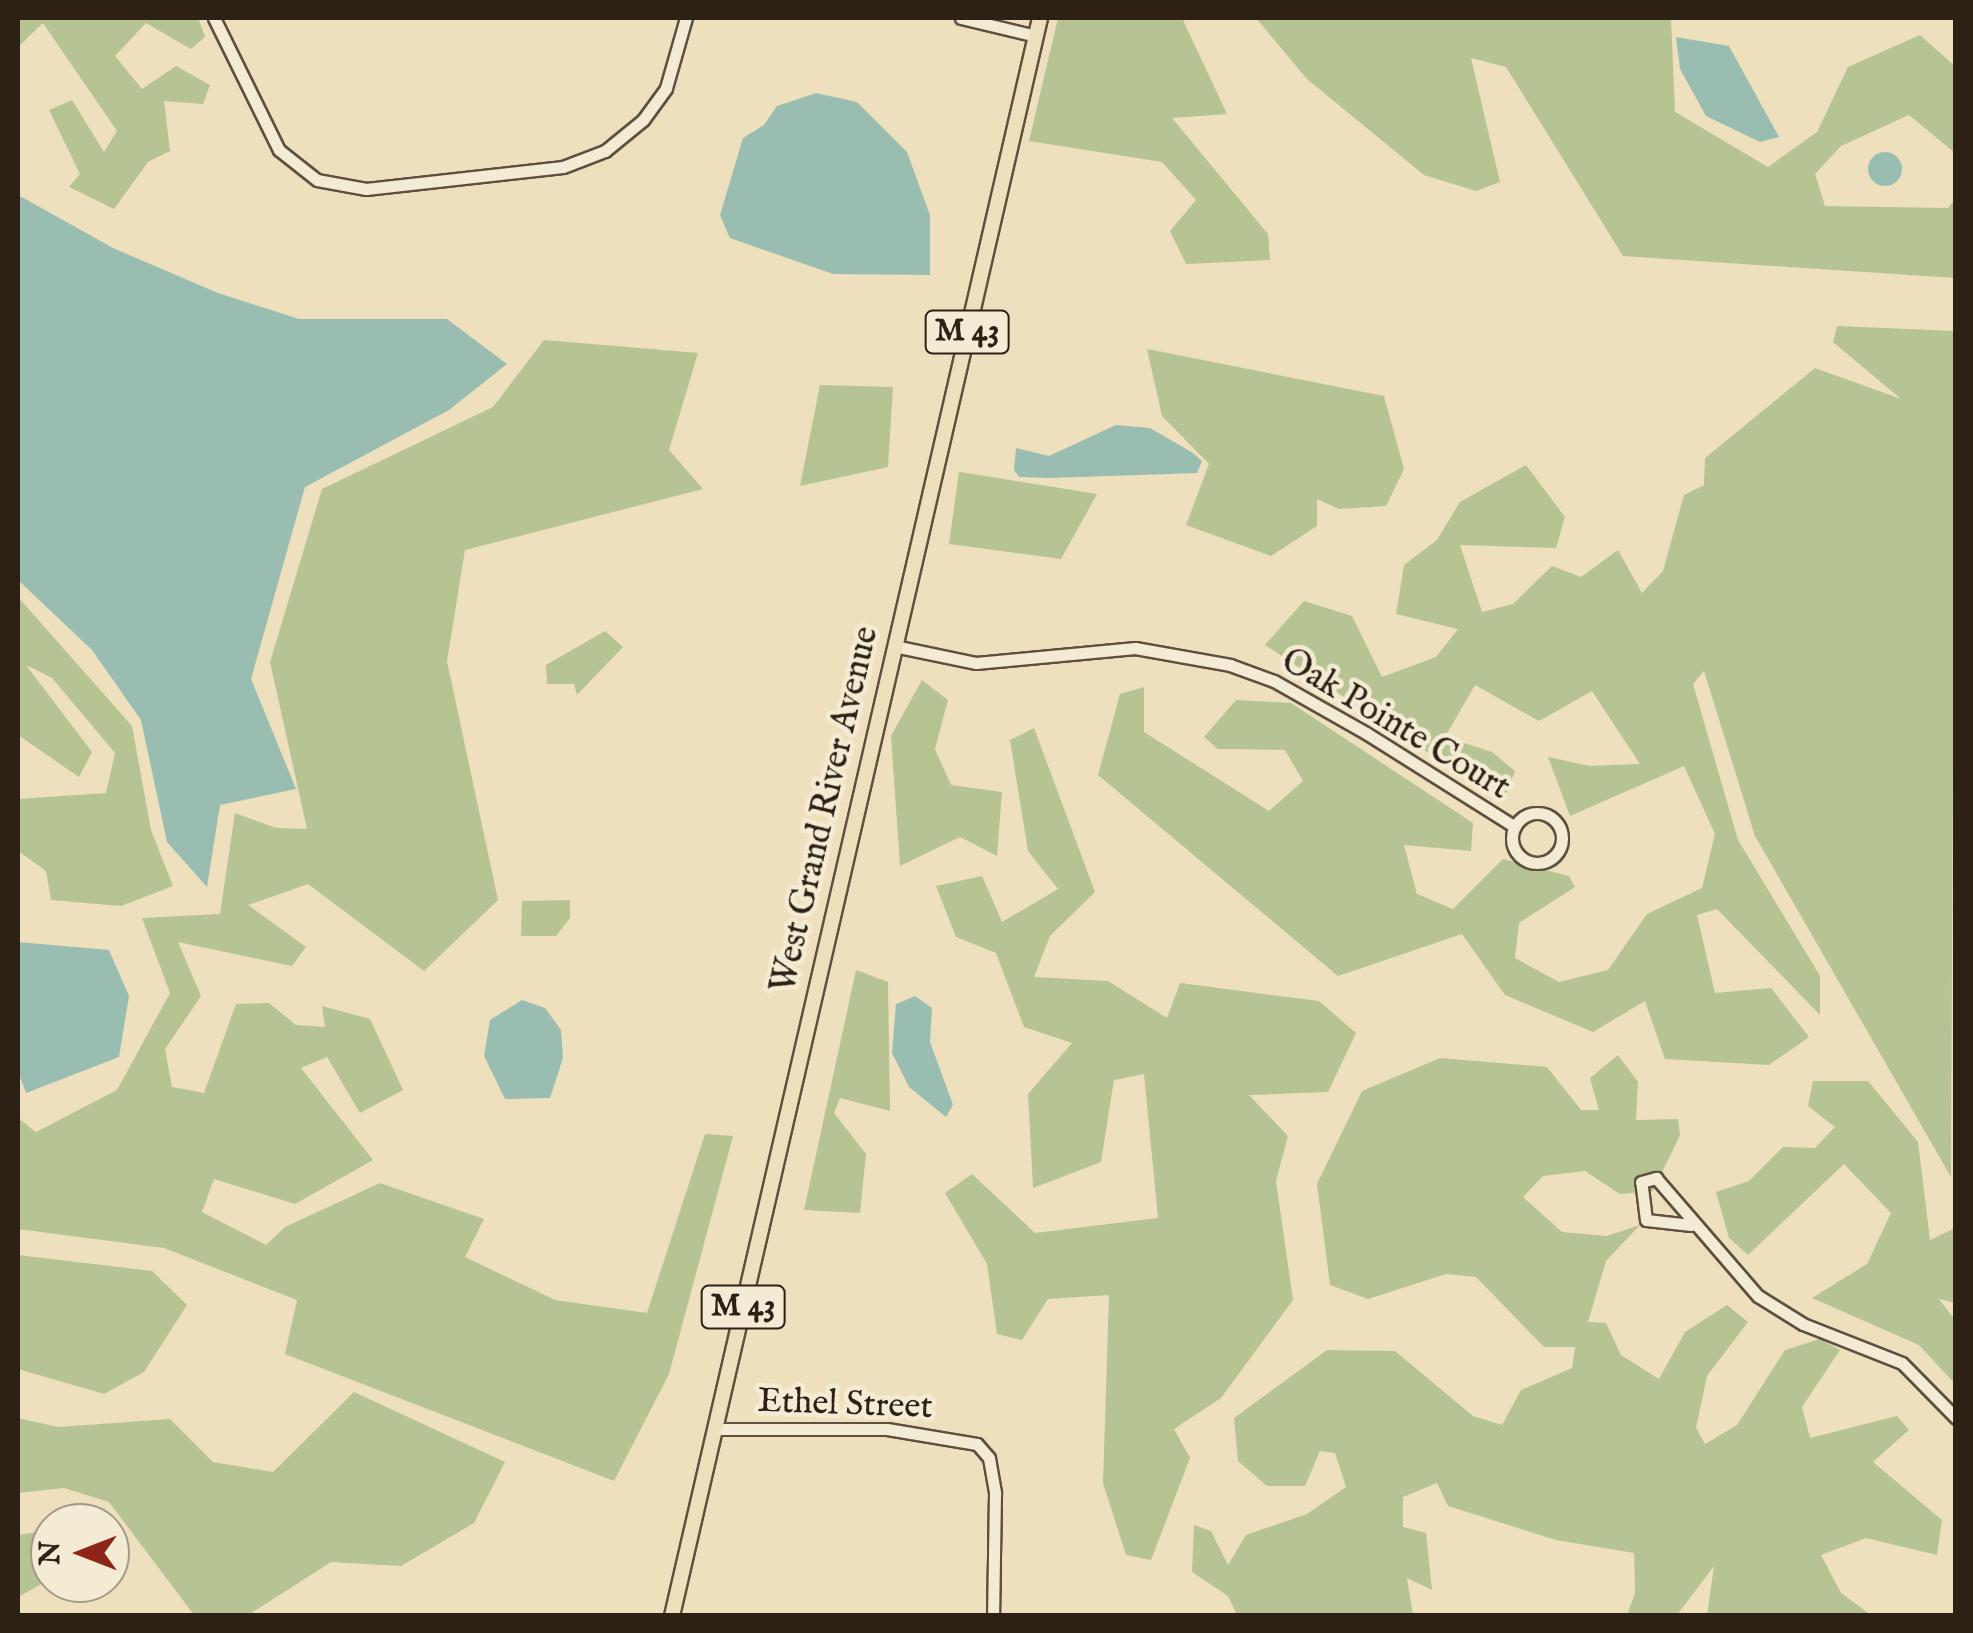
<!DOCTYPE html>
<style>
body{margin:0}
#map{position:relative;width:1973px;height:1633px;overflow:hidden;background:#eee0bd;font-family:"IM FELL English",serif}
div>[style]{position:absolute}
.green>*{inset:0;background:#b6c393}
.water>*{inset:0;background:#99bdb1}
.round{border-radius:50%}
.roads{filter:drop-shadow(2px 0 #5d503f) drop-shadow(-2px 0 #5d503f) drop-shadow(0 2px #5d503f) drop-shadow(0 -2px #5d503f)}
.minor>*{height:11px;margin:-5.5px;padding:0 5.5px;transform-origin:5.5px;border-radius:5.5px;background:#f4ebd4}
.minor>.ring{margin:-5.5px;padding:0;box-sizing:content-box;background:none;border:11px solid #f4ebd4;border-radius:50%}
.major>*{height:14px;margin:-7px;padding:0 7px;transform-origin:7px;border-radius:7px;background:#eee0bd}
span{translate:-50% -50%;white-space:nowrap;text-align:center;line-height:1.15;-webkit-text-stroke:9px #f4ebd4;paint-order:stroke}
.shield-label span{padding:2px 8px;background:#f4ebd4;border:2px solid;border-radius:8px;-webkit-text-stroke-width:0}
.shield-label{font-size:32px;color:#2d2015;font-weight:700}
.street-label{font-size:35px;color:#2d2015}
.frame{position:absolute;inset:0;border:20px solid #2d2015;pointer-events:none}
.north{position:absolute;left:30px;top:1503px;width:100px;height:100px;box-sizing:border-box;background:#f4ebd4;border:2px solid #a49a88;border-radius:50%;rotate:270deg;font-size:28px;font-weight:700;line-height:40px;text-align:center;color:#2d2015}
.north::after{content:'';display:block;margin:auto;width:35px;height:45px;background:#8f2418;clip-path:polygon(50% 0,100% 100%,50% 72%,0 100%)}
</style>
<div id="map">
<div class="green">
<div style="clip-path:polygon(18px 18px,198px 18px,205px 37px,191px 49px,146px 23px,115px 56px,142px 89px,176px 66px,210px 85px,203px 104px,164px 101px,170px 151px,148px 162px,114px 209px,69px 187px,80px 174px,49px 110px,72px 100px,104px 152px,117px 131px,43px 23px,18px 47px)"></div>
<div style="clip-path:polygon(1058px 18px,1182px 18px,1227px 114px,1172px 118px,1268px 234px,1270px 260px,1186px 264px,1170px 231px,1196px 200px,1162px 162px,1029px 141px)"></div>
<div style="clip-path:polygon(1256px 18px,1671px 18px,1675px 112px,1768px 167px,1817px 132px,1848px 67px,1920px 35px,1955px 66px,1955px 153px,1909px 115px,1841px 146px,1815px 174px,1825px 206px,1948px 208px,1955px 199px,1955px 278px,1623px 256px,1506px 67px,1471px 58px,1500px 182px,1476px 191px,1424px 175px,1307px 79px)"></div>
<div style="clip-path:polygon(1837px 326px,1955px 331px,1951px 1177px,1755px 836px,1704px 671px,1693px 684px,1738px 840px,1820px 976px,1820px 1015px,1717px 909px,1697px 915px,1715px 993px,1771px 988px,1809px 1037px,1769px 1065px,1665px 1059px,1645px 1001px,1593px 1032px,1505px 995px,1462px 934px,1338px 976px,1098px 775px,1120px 694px,1144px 687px,1144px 732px,1269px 811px,1303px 781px,1285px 750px,1218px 749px,1204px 737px,1236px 700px,1291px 703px,1473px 823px,1471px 851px,1404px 845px,1417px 894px,1453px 909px,1503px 859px,1569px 876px,1575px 887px,1519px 923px,1515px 958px,1559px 982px,1608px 970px,1647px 914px,1702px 888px,1715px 834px,1684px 766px,1570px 816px,1548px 757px,1590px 766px,1640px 764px,1592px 691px,1539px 721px,1475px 685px,1445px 737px,1492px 752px,1515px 771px,1503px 802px,1265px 645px,1304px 601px,1352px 616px,1382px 677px,1436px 657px,1458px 629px,1396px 614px,1404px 565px,1437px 540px,1460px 502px,1526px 465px,1565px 517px,1556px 548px,1460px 545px,1482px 612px,1513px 604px,1552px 566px,1581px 577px,1618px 550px,1642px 593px,1663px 571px,1684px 495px,1704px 485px,1705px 458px,1815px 368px,1901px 399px,1833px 342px)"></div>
<div style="clip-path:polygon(544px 340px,698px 353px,669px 450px,703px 489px,465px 550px,447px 661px,498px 900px,424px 971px,308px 884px,248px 905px,306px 947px,292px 966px,178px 942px,201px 996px,165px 1049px,172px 1087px,204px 1093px,236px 1004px,269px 1003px,296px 1025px,325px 1027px,322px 1006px,370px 1019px,403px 1090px,360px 1113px,327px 1057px,301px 1068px,373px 1160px,295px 1204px,214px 1179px,202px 1212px,266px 1245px,285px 1227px,380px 1183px,484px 1219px,465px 1257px,555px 1300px,647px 1313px,705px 1134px,733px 1136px,669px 1374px,614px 1481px,285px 1354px,297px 1300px,164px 1248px,18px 1229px,18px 1118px,36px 1132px,117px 1090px,170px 993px,142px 918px,220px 914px,235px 813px,276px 828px,307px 829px,270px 662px,322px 489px,493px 407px)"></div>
<div style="clip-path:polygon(1147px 349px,1384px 396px,1404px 469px,1386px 506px,1339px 509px,1317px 499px,1317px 526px,1271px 556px,1186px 525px,1209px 464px,1162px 416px)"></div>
<div style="clip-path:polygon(820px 385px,893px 387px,888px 467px,800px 486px)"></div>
<div style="clip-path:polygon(959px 472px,960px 472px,1097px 494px,1061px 559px,949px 544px)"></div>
<div style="clip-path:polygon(18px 597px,132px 726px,151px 830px,173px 886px,121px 906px,51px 900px,46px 871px,18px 851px,18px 799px,106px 793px,115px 753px,52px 678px,26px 665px,92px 752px,79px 777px,18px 735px)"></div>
<div style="clip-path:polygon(605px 631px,623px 647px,577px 695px,574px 684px,547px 684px,546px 665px)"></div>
<div style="clip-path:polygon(922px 680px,948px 700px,935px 749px,951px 785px,1002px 792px,997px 856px,960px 837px,900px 866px,891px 736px)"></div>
<div style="clip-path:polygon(1034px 728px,1095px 892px,1050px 936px,1034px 977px,1108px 981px,1167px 1018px,1180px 983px,1319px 1001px,1356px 1033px,1328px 1092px,1249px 1095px,1288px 1136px,1276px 1181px,1293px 1300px,1221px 1398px,1174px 1429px,1190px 1458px,1151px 1560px,1126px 1555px,1103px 1483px,1109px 1295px,1048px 1299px,1022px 1340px,997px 1334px,987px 1264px,945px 1193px,972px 1174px,1035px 1233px,1158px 1218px,1144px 1074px,1114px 1080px,1101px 1162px,1033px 1188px,1028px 1094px,1072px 1043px,1024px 1027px,996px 953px,956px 937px,936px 886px,982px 876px,1002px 922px,1058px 889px,1028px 851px,1010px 740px)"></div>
<div style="clip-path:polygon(570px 900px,570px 918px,556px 936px,521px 936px,522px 901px)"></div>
<div style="clip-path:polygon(856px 970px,888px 982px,890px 1111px,840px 1098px,834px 1113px,866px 1154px,860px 1213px,804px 1210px)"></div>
<div style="clip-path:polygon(1618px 1055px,1638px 1082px,1636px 1120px,1678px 1119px,1680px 1135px,1653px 1191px,1620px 1194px,1585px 1171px,1543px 1176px,1523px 1197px,1562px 1232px,1607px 1236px,1640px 1225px,1606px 1261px,1588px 1322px,1606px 1323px,1621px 1355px,1659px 1379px,1685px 1332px,1727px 1305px,1748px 1322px,1707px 1376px,1696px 1428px,1705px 1444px,1737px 1425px,1785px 1350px,1820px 1339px,1840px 1350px,1802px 1407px,1810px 1438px,1897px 1416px,1909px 1430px,1873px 1462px,1942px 1520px,1937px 1555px,1866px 1538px,1821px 1555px,1841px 1593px,1871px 1615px,1707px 1615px,1714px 1566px,1677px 1615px,1627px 1615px,1635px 1593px,1634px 1553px,1556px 1540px,1448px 1506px,1437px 1483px,1403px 1497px,1403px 1527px,1426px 1533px,1432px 1590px,1407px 1578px,1413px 1615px,1237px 1615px,1228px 1596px,1192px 1572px,1194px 1525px,1211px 1531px,1228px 1565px,1246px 1535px,1307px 1514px,1346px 1487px,1335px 1453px,1320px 1451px,1305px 1486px,1267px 1486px,1238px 1461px,1234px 1418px,1327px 1350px,1395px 1351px,1473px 1416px,1502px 1425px,1521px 1390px,1572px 1368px,1575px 1347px,1544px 1347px,1476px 1277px,1446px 1274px,1368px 1299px,1330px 1285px,1317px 1184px,1362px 1091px,1440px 1058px,1547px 1067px,1581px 1110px,1599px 1110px,1590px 1078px)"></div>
<div style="clip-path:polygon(1813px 1081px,1868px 1081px,1918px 1142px,1930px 1240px,1955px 1228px,1955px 1303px,1939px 1299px,1955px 1320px,1955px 1384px,1919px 1345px,1812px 1298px,1867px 1264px,1891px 1213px,1844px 1164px,1748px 1255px,1729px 1238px,1716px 1192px,1749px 1181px,1783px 1147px,1815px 1148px,1835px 1127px,1808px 1106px)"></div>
<div style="clip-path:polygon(18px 1255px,152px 1271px,187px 1305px,144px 1372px,104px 1394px,18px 1369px)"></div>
<div style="clip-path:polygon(354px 1392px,505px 1462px,474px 1523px,401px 1566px,331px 1562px,248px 1615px,194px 1615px,109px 1502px,64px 1488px,18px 1493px,18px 1418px,58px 1427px,170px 1419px,213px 1462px,273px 1472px)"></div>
<div style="clip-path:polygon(50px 1530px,50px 1579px,18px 1597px,18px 1535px)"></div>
</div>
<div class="water">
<div style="clip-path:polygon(1676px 37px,1729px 46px,1779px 137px,1760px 142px,1706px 116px,1680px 69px)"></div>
<div style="clip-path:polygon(816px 93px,857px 102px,907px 152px,930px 215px,930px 275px,833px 274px,730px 238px,720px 215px,743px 138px,764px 125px,777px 106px)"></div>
<div class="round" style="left:1868px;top:152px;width:34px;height:34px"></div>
<div style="clip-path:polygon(18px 195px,113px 248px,218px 293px,299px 319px,447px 319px,507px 364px,449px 410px,305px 487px,251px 679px,296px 789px,220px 805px,207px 887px,167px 842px,141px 720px,92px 650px,18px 580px)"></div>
<div style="clip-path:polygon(1116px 425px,1150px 428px,1193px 453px,1202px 461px,1197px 473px,1051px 478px,1019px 477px,1014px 470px,1016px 448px,1049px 456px)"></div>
<div style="clip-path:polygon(18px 942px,109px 950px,129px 996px,119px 1057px,26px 1093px,18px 1071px)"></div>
<div style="clip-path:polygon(915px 996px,932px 1008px,930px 1042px,953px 1105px,946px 1117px,909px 1087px,892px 1053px,896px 1004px)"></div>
<div style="clip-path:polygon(522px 1000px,545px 1008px,561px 1030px,563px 1058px,550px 1098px,505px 1099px,484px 1056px,490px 1020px)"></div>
</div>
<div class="roads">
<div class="minor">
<div style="left:214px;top:18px;width:147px;rotate:63.8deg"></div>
<div style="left:279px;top:150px;width:48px;rotate:38.3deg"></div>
<div style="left:317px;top:180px;width:50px;rotate:10.4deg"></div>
<div style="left:366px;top:189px;width:198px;rotate:-6.4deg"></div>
<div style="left:563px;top:167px;width:45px;rotate:-20.9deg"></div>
<div style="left:605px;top:151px;width:49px;rotate:-39.2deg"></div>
<div style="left:643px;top:120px;width:39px;rotate:-54deg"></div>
<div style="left:666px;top:88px;width:73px;rotate:-74.1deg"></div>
<div style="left:961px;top:18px;width:77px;rotate:13.5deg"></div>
<div style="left:894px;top:646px;width:84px;rotate:11.7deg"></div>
<div style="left:976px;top:663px;width:160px;rotate:-5.4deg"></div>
<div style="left:1135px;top:648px;width:97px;rotate:10.1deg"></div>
<div style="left:1230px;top:665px;width:47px;rotate:20deg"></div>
<div style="left:1274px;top:681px;width:106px;rotate:29.5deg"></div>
<div style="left:1366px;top:733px;width:176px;rotate:32.2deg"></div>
<div class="ring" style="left:1512px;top:813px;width:39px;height:39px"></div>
<div style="left:1691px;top:1225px;width:45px;rotate:-173.7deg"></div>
<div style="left:1646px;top:1220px;width:38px;rotate:-97deg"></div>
<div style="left:1641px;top:1182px;width:16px;rotate:-15deg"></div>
<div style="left:1656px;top:1178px;width:156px;rotate:49.2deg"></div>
<div style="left:1758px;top:1296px;width:53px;rotate:31.9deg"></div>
<div style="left:1803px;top:1324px;width:106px;rotate:21.5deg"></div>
<div style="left:1902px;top:1363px;width:77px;rotate:45.5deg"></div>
<div style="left:714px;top:1429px;width:173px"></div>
<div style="left:887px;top:1429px;width:91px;rotate:9.5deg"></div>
<div style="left:977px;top:1444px;width:18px;rotate:49deg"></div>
<div style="left:989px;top:1458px;width:36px;rotate:80deg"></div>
<div style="left:995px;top:1493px;width:123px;rotate:90.9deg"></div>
</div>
<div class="major">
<div style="left:672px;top:1616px;width:1640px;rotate:-77.03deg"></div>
</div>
</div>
<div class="shield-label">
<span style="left:967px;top:332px">M 43</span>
<span style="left:743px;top:1307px">M 43</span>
</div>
<div class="street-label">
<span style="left:1395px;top:725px;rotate:31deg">Oak Pointe Court</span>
<span style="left:826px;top:810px;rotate:-77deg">West Grand River Avenue</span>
<span style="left:845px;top:1405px;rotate:2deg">Ethel Street</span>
</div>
<div class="frame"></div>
<div class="north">N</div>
</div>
